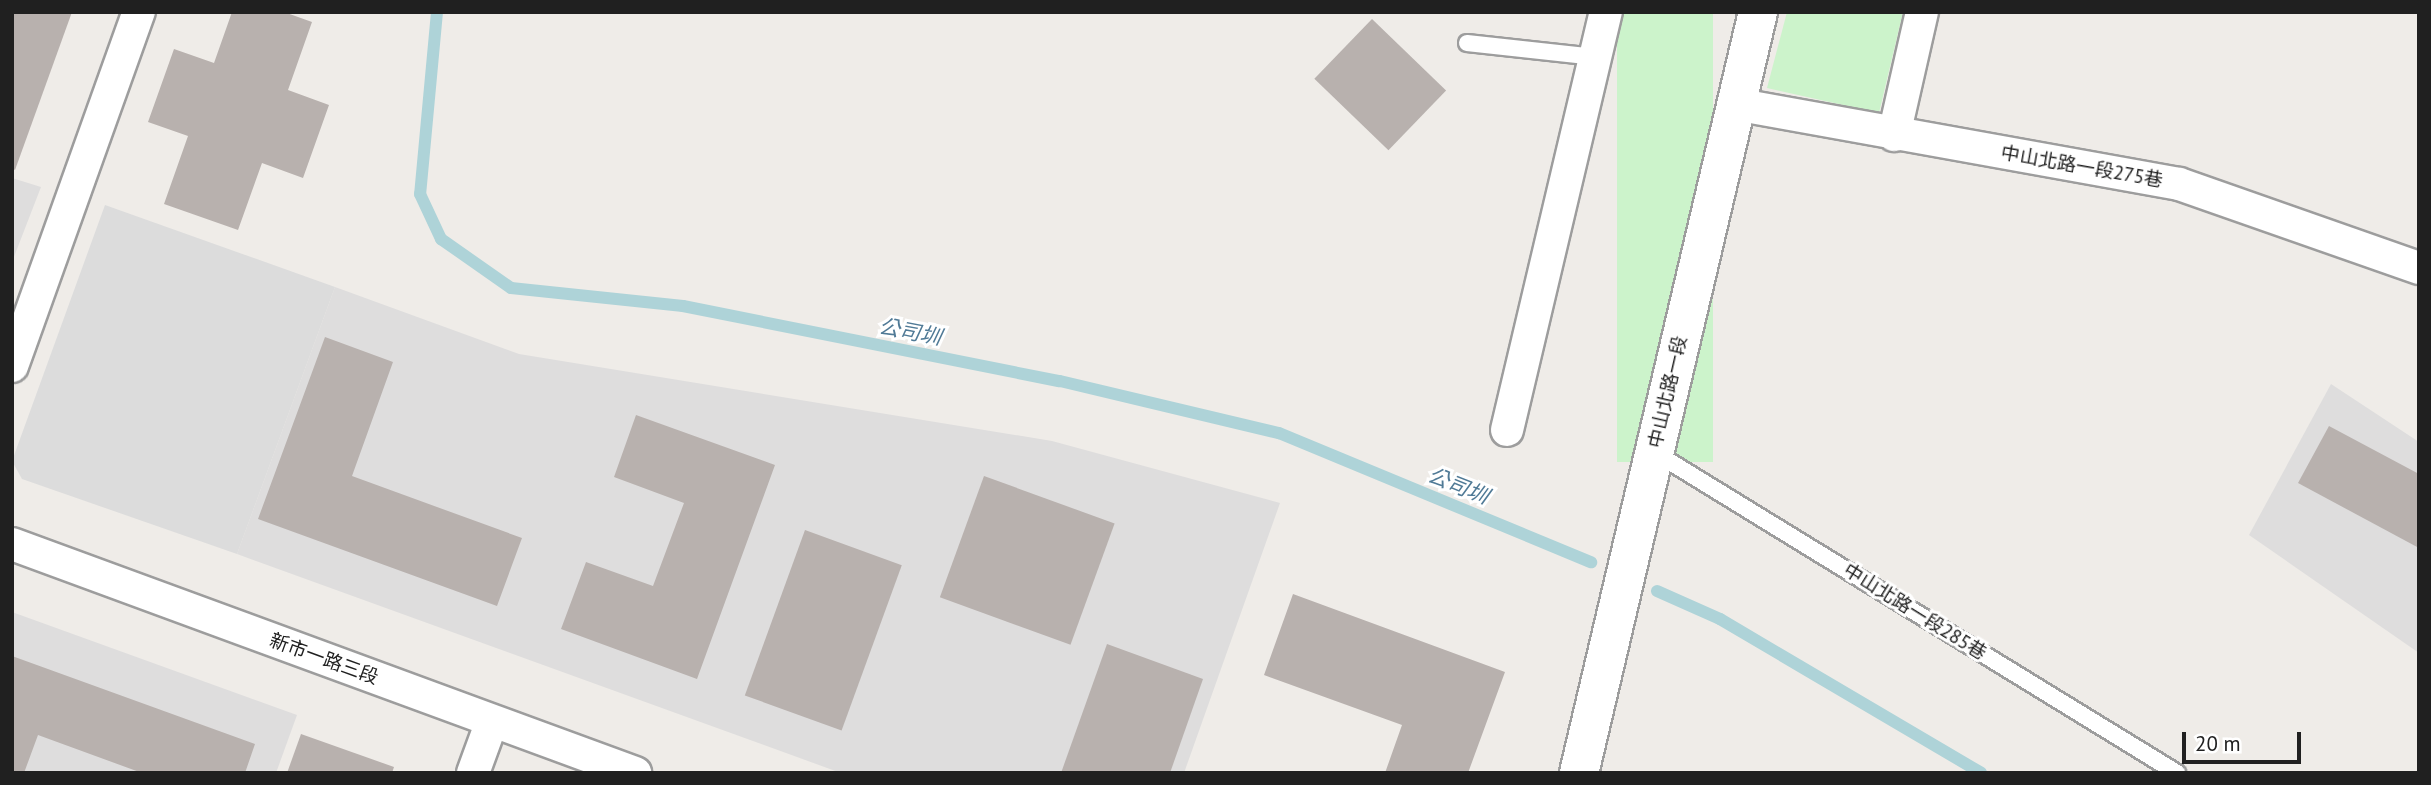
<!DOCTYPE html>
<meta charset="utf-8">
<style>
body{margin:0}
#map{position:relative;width:2431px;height:785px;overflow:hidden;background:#efece8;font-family:"PT Sans","Noto Sans TC",sans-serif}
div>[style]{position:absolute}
.residential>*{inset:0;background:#dedddd}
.park>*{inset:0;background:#ccf3cb;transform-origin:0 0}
.parking>*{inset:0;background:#dcdcdc}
.stream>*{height:12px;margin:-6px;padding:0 6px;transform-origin:6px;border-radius:6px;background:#aed3d8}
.building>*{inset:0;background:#b8b1ae;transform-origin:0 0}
.roads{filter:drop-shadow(2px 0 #9d9d9d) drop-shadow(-2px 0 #9d9d9d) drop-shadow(0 2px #9d9d9d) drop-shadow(0 -2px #9d9d9d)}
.service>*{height:16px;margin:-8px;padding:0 8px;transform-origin:8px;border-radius:8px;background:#fff}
.minor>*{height:32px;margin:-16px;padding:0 16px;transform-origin:16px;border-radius:16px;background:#fff}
.tertiary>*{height:38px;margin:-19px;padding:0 19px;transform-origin:19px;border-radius:19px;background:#fff}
span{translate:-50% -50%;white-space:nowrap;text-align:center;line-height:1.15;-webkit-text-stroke:6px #fff;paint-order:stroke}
.street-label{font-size:19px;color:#202020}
.water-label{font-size:21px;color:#507a96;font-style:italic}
.frame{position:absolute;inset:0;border:14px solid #202020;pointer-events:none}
.scale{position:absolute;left:2182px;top:732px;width:119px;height:32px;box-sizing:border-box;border:4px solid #202020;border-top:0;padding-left:9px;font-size:21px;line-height:24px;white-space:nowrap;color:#202020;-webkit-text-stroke:5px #fff;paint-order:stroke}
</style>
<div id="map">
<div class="residential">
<div style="clip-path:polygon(12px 178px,41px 187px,12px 262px)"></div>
<div style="clip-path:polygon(335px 287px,519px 354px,1052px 441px,1280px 503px,1184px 773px,841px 773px,237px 554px)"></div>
<div style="clip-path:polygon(2331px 384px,2419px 442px,2419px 653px,2249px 535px)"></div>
<div style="clip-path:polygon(12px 612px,297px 715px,276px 773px,12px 773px)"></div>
</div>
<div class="park">
<div style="left:1617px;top:12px;width:96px;height:450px"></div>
<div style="clip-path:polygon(1787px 12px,1903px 12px,1879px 113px,1767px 88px)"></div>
</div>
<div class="parking">
<div style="clip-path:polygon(105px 205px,335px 287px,237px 554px,22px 479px,12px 461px)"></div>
</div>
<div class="stream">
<div style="left:437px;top:12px;width:183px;rotate:95.3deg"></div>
<div style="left:420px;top:194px;width:50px;rotate:65deg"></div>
<div style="left:441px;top:239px;width:85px;rotate:35deg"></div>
<div style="left:511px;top:288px;width:173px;rotate:6deg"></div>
<div style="left:683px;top:306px;width:384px;rotate:11.3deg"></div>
<div style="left:1060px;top:381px;width:225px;rotate:13.4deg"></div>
<div style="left:1279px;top:433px;width:338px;rotate:22.5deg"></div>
<div style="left:1657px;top:591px;width:69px;rotate:24deg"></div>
<div style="left:1720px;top:619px;width:303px;rotate:30.5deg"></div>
</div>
<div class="building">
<div style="clip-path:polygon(12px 12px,72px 12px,15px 170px,12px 168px)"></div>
<div style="clip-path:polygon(232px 12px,284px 12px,312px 22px,288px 90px,329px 105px,303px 178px,262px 163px,238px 230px,164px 204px,188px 136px,148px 122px,174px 49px,214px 63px)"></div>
<div style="left:1372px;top:19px;width:103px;height:83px;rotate:44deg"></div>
<div style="clip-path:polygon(325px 337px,393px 362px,352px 476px,522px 538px,497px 606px,258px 519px)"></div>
<div style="clip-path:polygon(636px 415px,775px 465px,697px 679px,561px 629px,586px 562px,653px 586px,684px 503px,614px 477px)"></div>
<div style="clip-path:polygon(2329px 426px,2419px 474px,2419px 548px,2298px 483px)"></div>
<div style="left:984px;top:476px;width:139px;height:129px;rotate:20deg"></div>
<div style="left:805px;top:530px;width:103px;height:176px;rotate:20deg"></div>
<div style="clip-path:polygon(1293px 594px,1505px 672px,1468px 773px,1385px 773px,1402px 725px,1264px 675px)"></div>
<div style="clip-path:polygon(1107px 644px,1203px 679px,1170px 773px,1061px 773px)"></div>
<div style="clip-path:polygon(12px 656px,255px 744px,245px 773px,142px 773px,38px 735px,24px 773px,12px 773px)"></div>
<div style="clip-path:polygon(301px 734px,394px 767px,392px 773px,287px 773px)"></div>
</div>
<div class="roads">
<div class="service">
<div style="left:1467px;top:43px;width:129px;rotate:6.2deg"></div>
<div style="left:1654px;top:452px;width:614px;rotate:31.54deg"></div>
</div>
<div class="minor">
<div style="left:1735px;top:104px;width:451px;rotate:10.2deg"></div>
<div style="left:2179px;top:184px;width:254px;rotate:19.3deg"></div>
<div style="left:1894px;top:135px;width:126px;rotate:-77.2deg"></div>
<div style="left:12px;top:366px;width:376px;rotate:-70.3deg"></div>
<div style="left:1507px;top:430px;width:430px;rotate:-76.7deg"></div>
<div style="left:12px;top:544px;width:664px;rotate:20.18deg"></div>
<div style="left:473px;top:773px;width:55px;rotate:-69.9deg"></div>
</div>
<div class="tertiary">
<div style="left:1579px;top:773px;width:782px;rotate:-76.76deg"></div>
</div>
</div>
<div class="street-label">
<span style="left:2082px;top:167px;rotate:10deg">中山北路一段275巷</span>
<span style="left:1668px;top:392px;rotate:-77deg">中山北路一段</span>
<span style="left:1915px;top:612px;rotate:32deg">中山北路一段285巷</span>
<span style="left:324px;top:659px;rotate:20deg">新市一路三段</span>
</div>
<div class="water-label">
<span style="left:910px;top:332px;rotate:11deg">公司圳</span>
<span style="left:1458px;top:486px;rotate:22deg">公司圳</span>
</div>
<div class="frame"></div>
<div class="scale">20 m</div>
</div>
